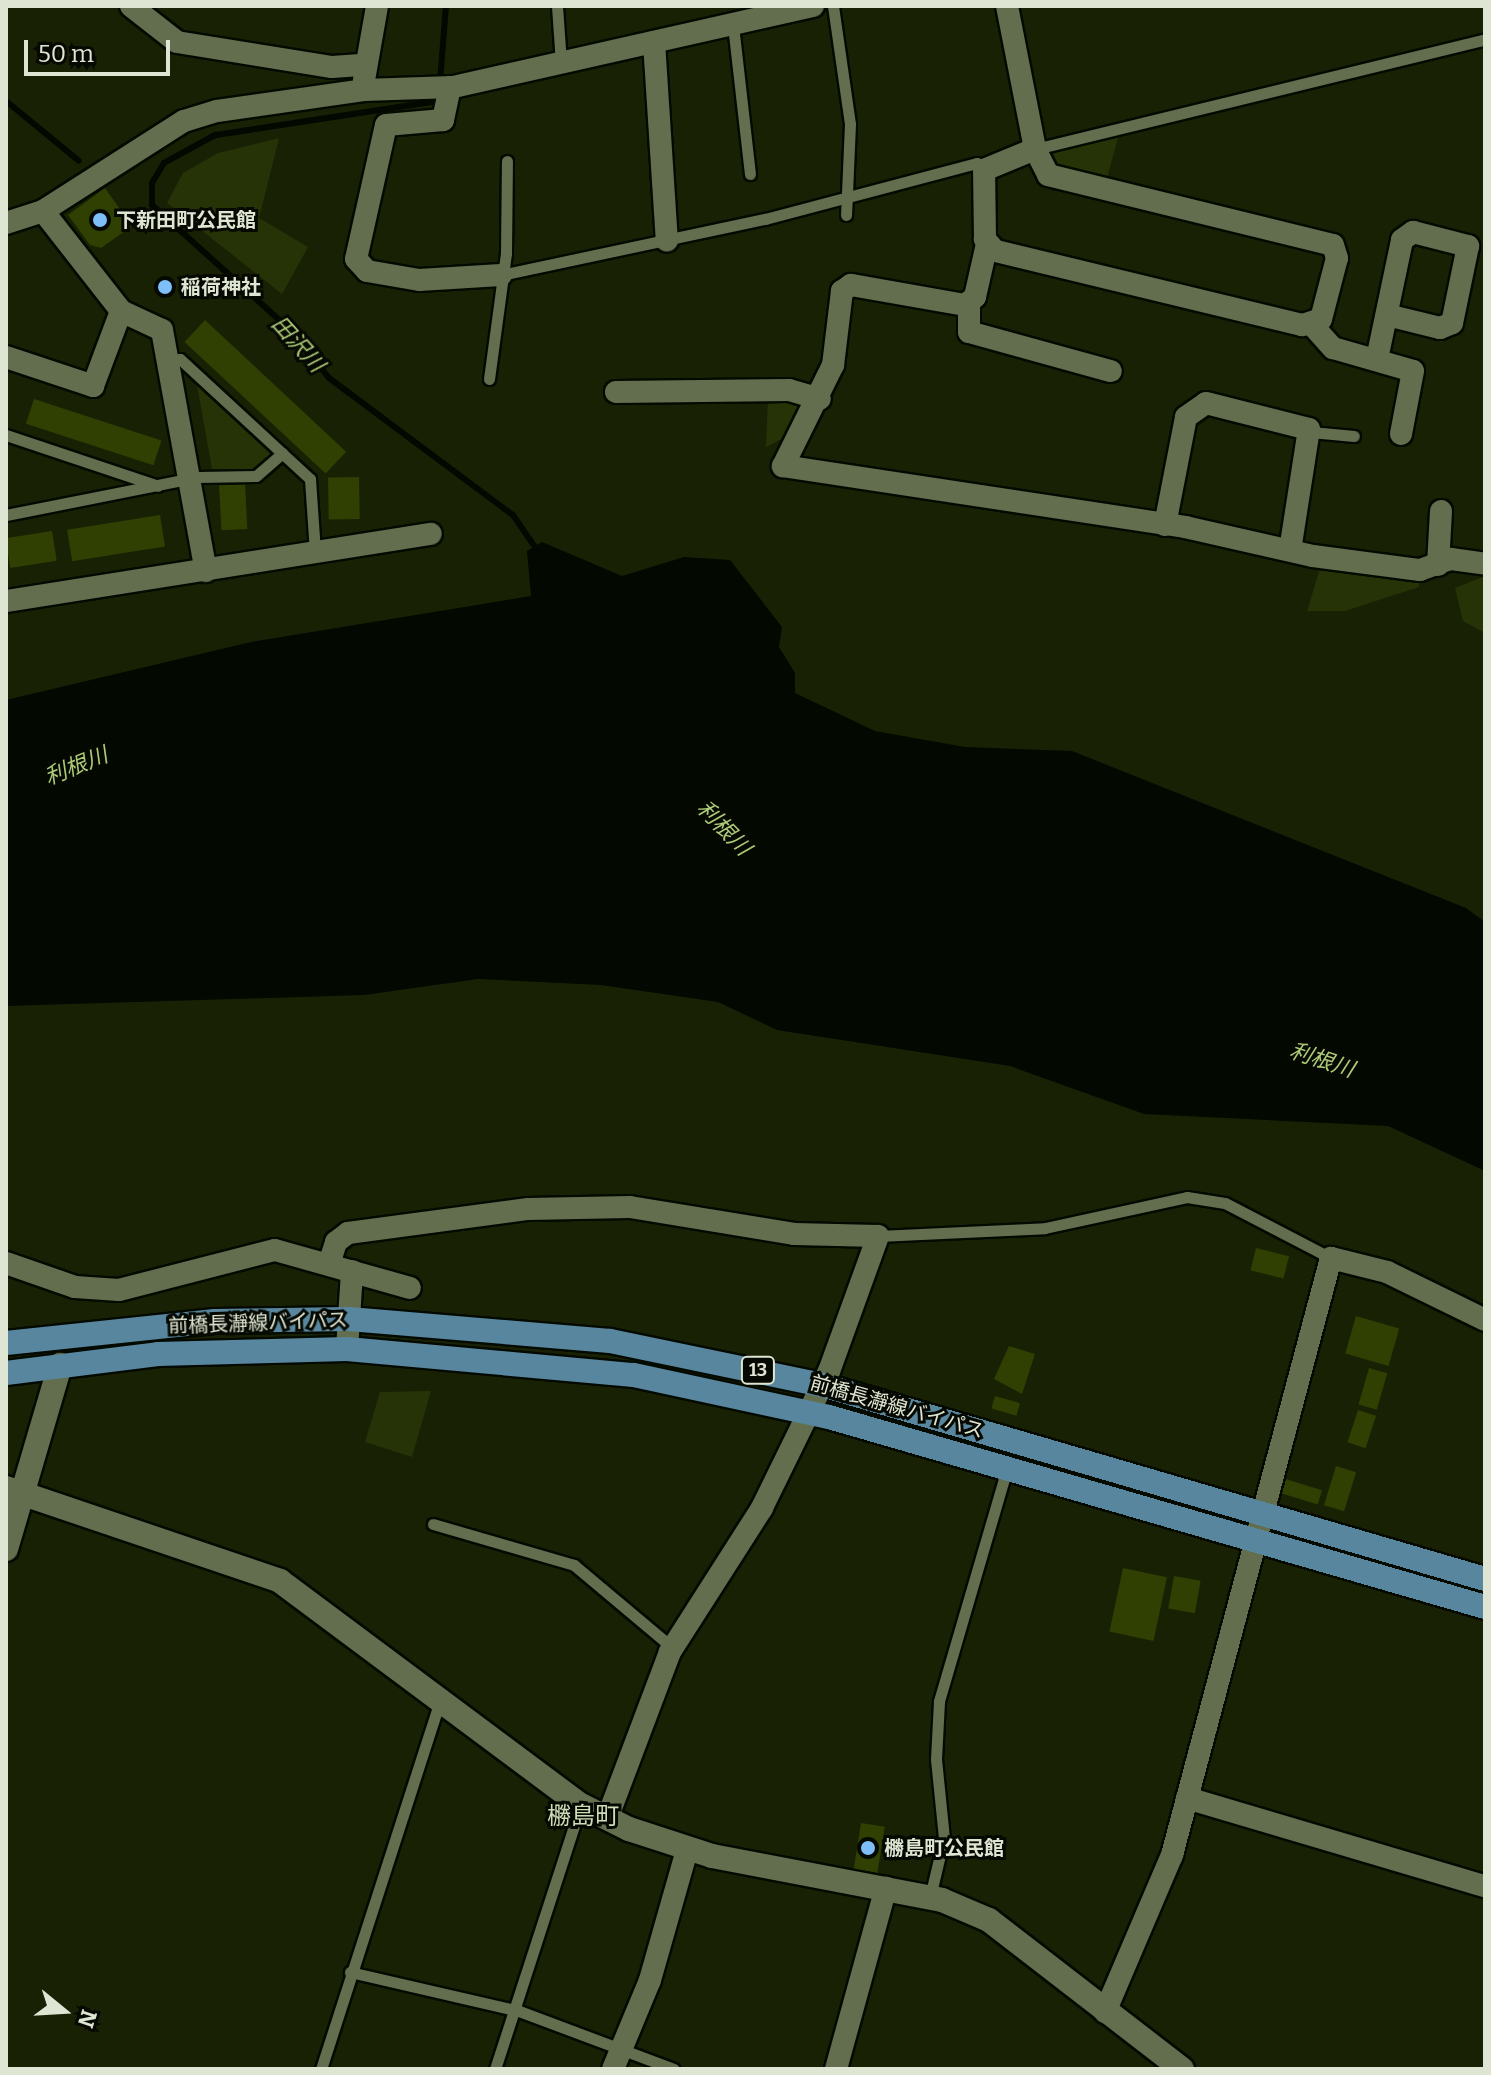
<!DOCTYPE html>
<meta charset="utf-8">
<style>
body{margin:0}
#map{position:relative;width:1491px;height:2075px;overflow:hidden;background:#182104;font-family:Bitter,"Noto Sans JP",serif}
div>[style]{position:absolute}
.green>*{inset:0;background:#263307}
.water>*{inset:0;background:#030800}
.stream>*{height:6px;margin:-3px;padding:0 3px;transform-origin:3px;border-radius:3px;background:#030800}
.building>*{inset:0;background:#2f4002;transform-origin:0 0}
.roads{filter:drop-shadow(2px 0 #040a00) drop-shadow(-2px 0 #040a00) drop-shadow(0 2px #040a00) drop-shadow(0 -2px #040a00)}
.service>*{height:11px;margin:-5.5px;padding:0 5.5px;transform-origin:5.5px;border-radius:5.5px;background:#626e4e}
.minor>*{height:22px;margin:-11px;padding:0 11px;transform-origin:11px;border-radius:11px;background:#626e4e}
.tertiary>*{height:24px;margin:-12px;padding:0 12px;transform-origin:12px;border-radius:12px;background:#626e4e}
.primary>*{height:24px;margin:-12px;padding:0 12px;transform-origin:12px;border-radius:12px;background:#58869e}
.dots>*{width:22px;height:22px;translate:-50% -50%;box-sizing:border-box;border:4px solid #060901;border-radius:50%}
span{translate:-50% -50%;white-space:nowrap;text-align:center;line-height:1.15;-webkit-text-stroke:6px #060901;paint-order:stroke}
.shield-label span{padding:2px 6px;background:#060901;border:2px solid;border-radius:6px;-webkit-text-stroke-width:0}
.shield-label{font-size:18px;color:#dee5d3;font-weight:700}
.poi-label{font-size:20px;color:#dee5d3;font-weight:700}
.left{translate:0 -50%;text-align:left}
.street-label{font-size:20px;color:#dee5d3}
.water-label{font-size:22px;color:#adcb77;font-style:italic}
.quarter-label{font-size:24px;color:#cddbb7}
.frame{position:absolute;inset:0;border:8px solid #dee5d3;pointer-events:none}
.north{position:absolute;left:24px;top:1971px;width:80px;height:80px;-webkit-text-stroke:6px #060901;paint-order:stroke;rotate:108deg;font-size:22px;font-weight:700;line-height:32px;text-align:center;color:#dee5d3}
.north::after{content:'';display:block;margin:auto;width:28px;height:36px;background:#dee5d3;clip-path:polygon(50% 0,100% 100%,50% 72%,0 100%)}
.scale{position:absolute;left:24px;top:40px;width:146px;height:36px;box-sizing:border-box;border:4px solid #dee5d3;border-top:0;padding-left:10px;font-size:24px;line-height:28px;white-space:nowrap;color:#dee5d3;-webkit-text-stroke:6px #060901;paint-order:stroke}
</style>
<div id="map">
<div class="green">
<div style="clip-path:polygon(1119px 134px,1106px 182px,1062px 171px,1050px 158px,1059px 148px)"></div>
<div style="clip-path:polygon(279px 138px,259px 218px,308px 247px,282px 294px,167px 203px,183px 173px,218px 153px)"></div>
<div style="clip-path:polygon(197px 385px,273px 453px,253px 472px,212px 469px)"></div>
<div style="clip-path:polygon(768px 400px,805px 403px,787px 436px,766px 447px)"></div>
<div style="clip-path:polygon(1321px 565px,1419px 580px,1419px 587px,1345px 611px,1307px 611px)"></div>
<div style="clip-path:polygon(1485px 576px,1485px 633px,1463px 621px,1455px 588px)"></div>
<div style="clip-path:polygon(431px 1391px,412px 1457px,365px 1442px,380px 1392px)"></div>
</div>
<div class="water">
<div style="clip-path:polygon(542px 542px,622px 576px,684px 557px,730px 560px,782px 627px,779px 647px,795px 673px,795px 693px,875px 731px,965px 747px,1072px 751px,1466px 908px,1485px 922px,1485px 1171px,1388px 1126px,1144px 1114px,1010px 1066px,777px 1030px,718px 1002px,601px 985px,478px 979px,364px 995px,6px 1006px,6px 700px,251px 642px,531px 596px,527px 551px)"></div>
</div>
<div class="stream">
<div style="left:440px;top:82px;width:76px;rotate:-85.5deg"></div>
<div style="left:6px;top:101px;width:94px;rotate:39.4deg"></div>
<div style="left:438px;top:101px;width:226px;rotate:171.3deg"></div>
<div style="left:215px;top:135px;width:58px;rotate:151.2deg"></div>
<div style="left:164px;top:163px;width:23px;rotate:121deg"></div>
<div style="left:152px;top:183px;width:22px;rotate:90deg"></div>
<div style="left:152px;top:205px;width:182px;rotate:42.1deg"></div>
<div style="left:287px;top:327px;width:66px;rotate:50.5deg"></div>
<div style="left:329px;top:378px;width:229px;rotate:36.7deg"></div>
<div style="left:513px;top:515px;width:42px;rotate:55.6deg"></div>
</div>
<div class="building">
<div style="clip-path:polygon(105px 188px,132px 226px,101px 248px,90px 245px,68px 215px)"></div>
<div style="left:164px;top:276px;width:18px;height:14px;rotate:47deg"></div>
<div style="left:205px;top:320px;width:193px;height:30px;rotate:43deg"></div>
<div style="left:34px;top:399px;width:134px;height:26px;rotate:18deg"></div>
<div style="left:359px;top:477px;width:42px;height:31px;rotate:89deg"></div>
<div style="left:245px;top:484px;width:45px;height:26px;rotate:87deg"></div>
<div style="left:160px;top:515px;width:32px;height:94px;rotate:81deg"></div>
<div style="left:52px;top:531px;width:30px;height:47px;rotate:81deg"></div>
<div style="left:1256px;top:1248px;width:34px;height:23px;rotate:14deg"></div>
<div style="left:1356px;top:1316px;width:45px;height:39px;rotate:16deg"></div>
<div style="clip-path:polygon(1009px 1346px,1035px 1354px,1022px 1394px,994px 1379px)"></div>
<div style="left:1369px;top:1368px;width:19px;height:38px;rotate:16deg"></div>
<div style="left:995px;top:1396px;width:26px;height:13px;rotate:16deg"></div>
<div style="left:1358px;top:1410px;width:19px;height:34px;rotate:18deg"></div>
<div style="left:1336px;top:1466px;width:21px;height:41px;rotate:17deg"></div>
<div style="left:1279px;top:1477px;width:45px;height:15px;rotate:17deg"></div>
<div style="left:1123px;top:1568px;width:45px;height:65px;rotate:12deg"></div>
<div style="left:1174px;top:1576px;width:27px;height:33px;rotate:10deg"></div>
<div style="left:861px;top:1823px;width:24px;height:47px;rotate:9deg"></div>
</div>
<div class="roads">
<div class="service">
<div style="left:557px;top:6px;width:57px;rotate:86deg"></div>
<div style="left:833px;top:6px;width:119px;rotate:81.8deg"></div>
<div style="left:850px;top:124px;width:91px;rotate:92.5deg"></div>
<div style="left:733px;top:25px;width:150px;rotate:83.5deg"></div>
<div style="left:1035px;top:149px;width:463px;rotate:-13.7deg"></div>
<div style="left:501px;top:275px;width:270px;rotate:-12deg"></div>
<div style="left:765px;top:219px;width:219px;rotate:-14.8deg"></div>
<div style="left:977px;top:163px;width:10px;rotate:24deg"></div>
<div style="left:167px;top:360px;width:13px;rotate:-4deg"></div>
<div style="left:180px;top:359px;width:177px;rotate:42.7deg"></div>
<div style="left:310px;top:479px;width:74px;rotate:86.1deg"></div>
<div style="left:489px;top:379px;width:127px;rotate:-82.3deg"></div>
<div style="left:506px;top:253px;width:92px;rotate:-89.4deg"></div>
<div style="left:1311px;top:432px;width:43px;rotate:5.3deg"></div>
<div style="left:6px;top:435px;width:160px;rotate:18.5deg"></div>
<div style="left:6px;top:515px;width:196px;rotate:-11.2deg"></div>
<div style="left:198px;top:477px;width:58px;rotate:-1deg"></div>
<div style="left:256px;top:476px;width:35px;rotate:-41deg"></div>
<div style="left:878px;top:1236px;width:167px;rotate:-2.7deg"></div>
<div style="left:1045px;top:1228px;width:145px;rotate:-12.3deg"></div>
<div style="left:1187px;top:1197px;width:38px;rotate:9deg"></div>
<div style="left:1225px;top:1203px;width:119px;rotate:27.4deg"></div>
<div style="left:433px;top:1524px;width:147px;rotate:16.2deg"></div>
<div style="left:574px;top:1565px;width:129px;rotate:40deg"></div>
<div style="left:930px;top:1897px;width:61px;rotate:-76.7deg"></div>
<div style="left:944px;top:1838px;width:79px;rotate:-95.8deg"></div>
<div style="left:936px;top:1759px;width:58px;rotate:-87deg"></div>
<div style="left:939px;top:1701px;width:242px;rotate:-73.7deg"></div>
<div style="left:350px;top:1972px;width:173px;rotate:13deg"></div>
<div style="left:519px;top:2011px;width:165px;rotate:20.5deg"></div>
<div style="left:321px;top:2069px;width:391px;rotate:-72.1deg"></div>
<div style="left:495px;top:2069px;width:278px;rotate:-72deg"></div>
</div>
<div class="minor">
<div style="left:131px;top:6px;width:58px;rotate:38deg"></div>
<div style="left:177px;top:42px;width:157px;rotate:9.2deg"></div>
<div style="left:332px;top:67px;width:32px;rotate:-4deg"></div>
<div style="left:1007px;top:6px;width:146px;rotate:78.9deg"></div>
<div style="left:1035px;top:149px;width:29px;rotate:63deg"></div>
<div style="left:1048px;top:175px;width:293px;rotate:13.8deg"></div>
<div style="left:1333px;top:245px;width:14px;rotate:73deg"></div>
<div style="left:1337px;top:258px;width:63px;rotate:104.7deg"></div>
<div style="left:1321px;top:319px;width:20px;rotate:162deg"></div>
<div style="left:1302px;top:325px;width:316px;rotate:-166.4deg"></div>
<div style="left:995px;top:251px;width:16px;rotate:-130deg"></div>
<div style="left:985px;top:239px;width:69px;rotate:-90.8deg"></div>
<div style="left:984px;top:170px;width:55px;rotate:-22.4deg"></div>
<div style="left:654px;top:42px;width:199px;rotate:86.3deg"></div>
<div style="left:364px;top:80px;width:75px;rotate:-80deg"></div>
<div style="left:450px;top:87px;width:34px;rotate:102deg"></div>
<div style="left:443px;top:120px;width:57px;rotate:175deg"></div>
<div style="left:386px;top:125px;width:137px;rotate:102.6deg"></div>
<div style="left:356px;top:259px;width:16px;rotate:47deg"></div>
<div style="left:367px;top:271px;width:53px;rotate:9.8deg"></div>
<div style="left:419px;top:280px;width:82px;rotate:-3.5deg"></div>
<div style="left:43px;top:211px;width:127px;rotate:52deg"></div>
<div style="left:121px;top:311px;width:45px;rotate:24.9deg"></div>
<div style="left:162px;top:330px;width:245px;rotate:79.7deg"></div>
<div style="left:6px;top:223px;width:39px;rotate:-18deg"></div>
<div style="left:43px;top:211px;width:167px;rotate:-32.6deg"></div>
<div style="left:184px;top:121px;width:34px;rotate:-17deg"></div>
<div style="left:217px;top:111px;width:148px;rotate:-8.1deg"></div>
<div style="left:364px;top:90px;width:89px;rotate:-1.9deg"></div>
<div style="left:453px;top:87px;width:369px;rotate:-12.7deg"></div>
<div style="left:987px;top:244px;width:54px;rotate:102.8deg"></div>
<div style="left:975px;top:297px;width:13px;rotate:141deg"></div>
<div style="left:965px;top:305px;width:116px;rotate:-170deg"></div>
<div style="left:851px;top:285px;width:11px;rotate:146deg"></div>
<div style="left:842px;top:291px;width:75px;rotate:96.9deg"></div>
<div style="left:833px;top:365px;width:113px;rotate:116.3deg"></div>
<div style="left:783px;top:466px;width:407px;rotate:8.6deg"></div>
<div style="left:1185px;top:527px;width:131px;rotate:12.8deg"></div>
<div style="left:1313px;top:556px;width:108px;rotate:7.5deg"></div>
<div style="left:1420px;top:570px;width:33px;rotate:-20deg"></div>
<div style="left:1451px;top:559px;width:34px;rotate:8deg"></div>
<div style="left:969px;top:302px;width:30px;rotate:90deg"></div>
<div style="left:969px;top:332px;width:147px;rotate:15.4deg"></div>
<div style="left:1313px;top:326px;width:30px;rotate:48deg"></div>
<div style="left:1333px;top:348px;width:83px;rotate:16deg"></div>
<div style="left:1413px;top:371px;width:64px;rotate:100.8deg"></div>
<div style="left:6px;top:357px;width:92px;rotate:18.4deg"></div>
<div style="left:93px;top:386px;width:80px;rotate:-69.5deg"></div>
<div style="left:1377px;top:359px;width:122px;rotate:-78.1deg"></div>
<div style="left:1402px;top:240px;width:14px;rotate:-36deg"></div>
<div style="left:1413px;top:232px;width:57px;rotate:14.3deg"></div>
<div style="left:1468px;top:246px;width:79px;rotate:101.7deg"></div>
<div style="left:1452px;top:323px;width:13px;rotate:157deg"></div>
<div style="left:1440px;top:328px;width:55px;rotate:-166.2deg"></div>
<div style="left:616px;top:392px;width:173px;rotate:-0.7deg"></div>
<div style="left:789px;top:390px;width:32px;rotate:16deg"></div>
<div style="left:1165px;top:525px;width:110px;rotate:-79deg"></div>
<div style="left:1186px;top:417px;width:24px;rotate:-35deg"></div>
<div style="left:1206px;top:403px;width:106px;rotate:14.2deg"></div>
<div style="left:1309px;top:429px;width:122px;rotate:98.9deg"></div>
<div style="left:1438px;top:565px;width:54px;rotate:-86.8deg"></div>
<div style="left:6px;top:601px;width:430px;rotate:-9deg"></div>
<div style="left:6px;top:1263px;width:73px;rotate:19.2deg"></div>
<div style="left:75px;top:1287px;width:44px;rotate:3.9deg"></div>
<div style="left:119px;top:1290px;width:161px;rotate:-14.4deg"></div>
<div style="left:275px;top:1250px;width:140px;rotate:15.7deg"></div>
<div style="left:329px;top:1264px;width:23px;rotate:-72deg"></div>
<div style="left:336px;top:1242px;width:15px;rotate:-37deg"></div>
<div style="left:348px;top:1233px;width:182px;rotate:-7.6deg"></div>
<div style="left:528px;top:1209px;width:102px;rotate:-1.1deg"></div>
<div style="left:630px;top:1207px;width:166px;rotate:9.3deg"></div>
<div style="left:794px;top:1234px;width:84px;rotate:1.4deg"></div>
<div style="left:878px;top:1236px;width:144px;rotate:109.9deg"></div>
<div style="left:829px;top:1371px;width:153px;rotate:116.1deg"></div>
<div style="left:762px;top:1508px;width:171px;rotate:122.6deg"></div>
<div style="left:670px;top:1652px;width:178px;rotate:110.7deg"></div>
<div style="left:347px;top:1349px;width:78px;rotate:-86.3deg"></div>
<div style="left:1187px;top:1798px;width:311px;rotate:16.5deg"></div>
<div style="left:1105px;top:2012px;width:171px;rotate:-66.9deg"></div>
<div style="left:1172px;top:1855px;width:618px;rotate:-75.09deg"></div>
<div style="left:1331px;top:1258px;width:58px;rotate:14deg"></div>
<div style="left:1387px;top:1272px;width:109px;rotate:26.1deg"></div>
<div style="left:613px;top:2069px;width:96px;rotate:-67.4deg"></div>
<div style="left:650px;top:1980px;width:135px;rotate:-74.1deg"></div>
<div style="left:836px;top:2069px;width:188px;rotate:-74.6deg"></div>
</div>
<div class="tertiary">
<div style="left:6px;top:1488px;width:289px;rotate:18.7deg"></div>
<div style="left:280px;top:1581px;width:375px;rotate:36.7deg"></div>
<div style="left:581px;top:1805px;width:54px;rotate:26.6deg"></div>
<div style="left:629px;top:1829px;width:87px;rotate:18deg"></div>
<div style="left:712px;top:1856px;width:234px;rotate:10.8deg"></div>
<div style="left:942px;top:1900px;width:51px;rotate:23.1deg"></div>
<div style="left:989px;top:1920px;width:244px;rotate:37.7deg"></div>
<div style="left:6px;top:1549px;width:192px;rotate:-73.6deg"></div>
</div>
<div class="primary">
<div style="left:6px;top:1343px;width:210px;rotate:-6deg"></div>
<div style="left:215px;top:1321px;width:134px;rotate:-0.9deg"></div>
<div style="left:349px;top:1319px;width:262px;rotate:4.8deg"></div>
<div style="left:610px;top:1341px;width:217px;rotate:11.7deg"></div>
<div style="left:822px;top:1385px;width:691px;rotate:16.31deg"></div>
<div style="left:6px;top:1373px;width:153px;rotate:-7.1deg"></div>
<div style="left:158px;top:1354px;width:189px;rotate:-1.5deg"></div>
<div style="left:347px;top:1349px;width:288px;rotate:5.2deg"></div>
<div style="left:634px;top:1375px;width:199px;rotate:12.2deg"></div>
<div style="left:829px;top:1417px;width:683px;rotate:16.15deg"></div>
</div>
</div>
<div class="dots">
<div style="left:100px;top:220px;background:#7ebef9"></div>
<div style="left:165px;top:287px;background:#7ebef9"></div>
<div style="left:868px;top:1848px;background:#7ebef9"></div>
</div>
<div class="shield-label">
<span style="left:758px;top:1370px">13</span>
</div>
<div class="poi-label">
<span class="left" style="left:116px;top:220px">下新田町公民館</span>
<span class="left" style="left:181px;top:287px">稲荷神社</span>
<span class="left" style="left:884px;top:1848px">橳島町公民館</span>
</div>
<div class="street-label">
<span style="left:258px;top:1323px;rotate:-2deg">前橋長瀞線バイパス</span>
<span style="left:897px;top:1407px;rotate:16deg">前橋長瀞線バイパス</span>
</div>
<div class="water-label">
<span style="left:298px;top:344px;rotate:48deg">田沢川</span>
<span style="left:76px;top:766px;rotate:-22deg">利根川</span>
<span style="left:724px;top:828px;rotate:46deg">利根川</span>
<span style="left:1322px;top:1060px;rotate:18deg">利根川</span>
</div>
<div class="quarter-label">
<span style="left:583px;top:1817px">橳島町</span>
</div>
<div class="frame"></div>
<div class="north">N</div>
<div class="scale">50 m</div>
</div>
